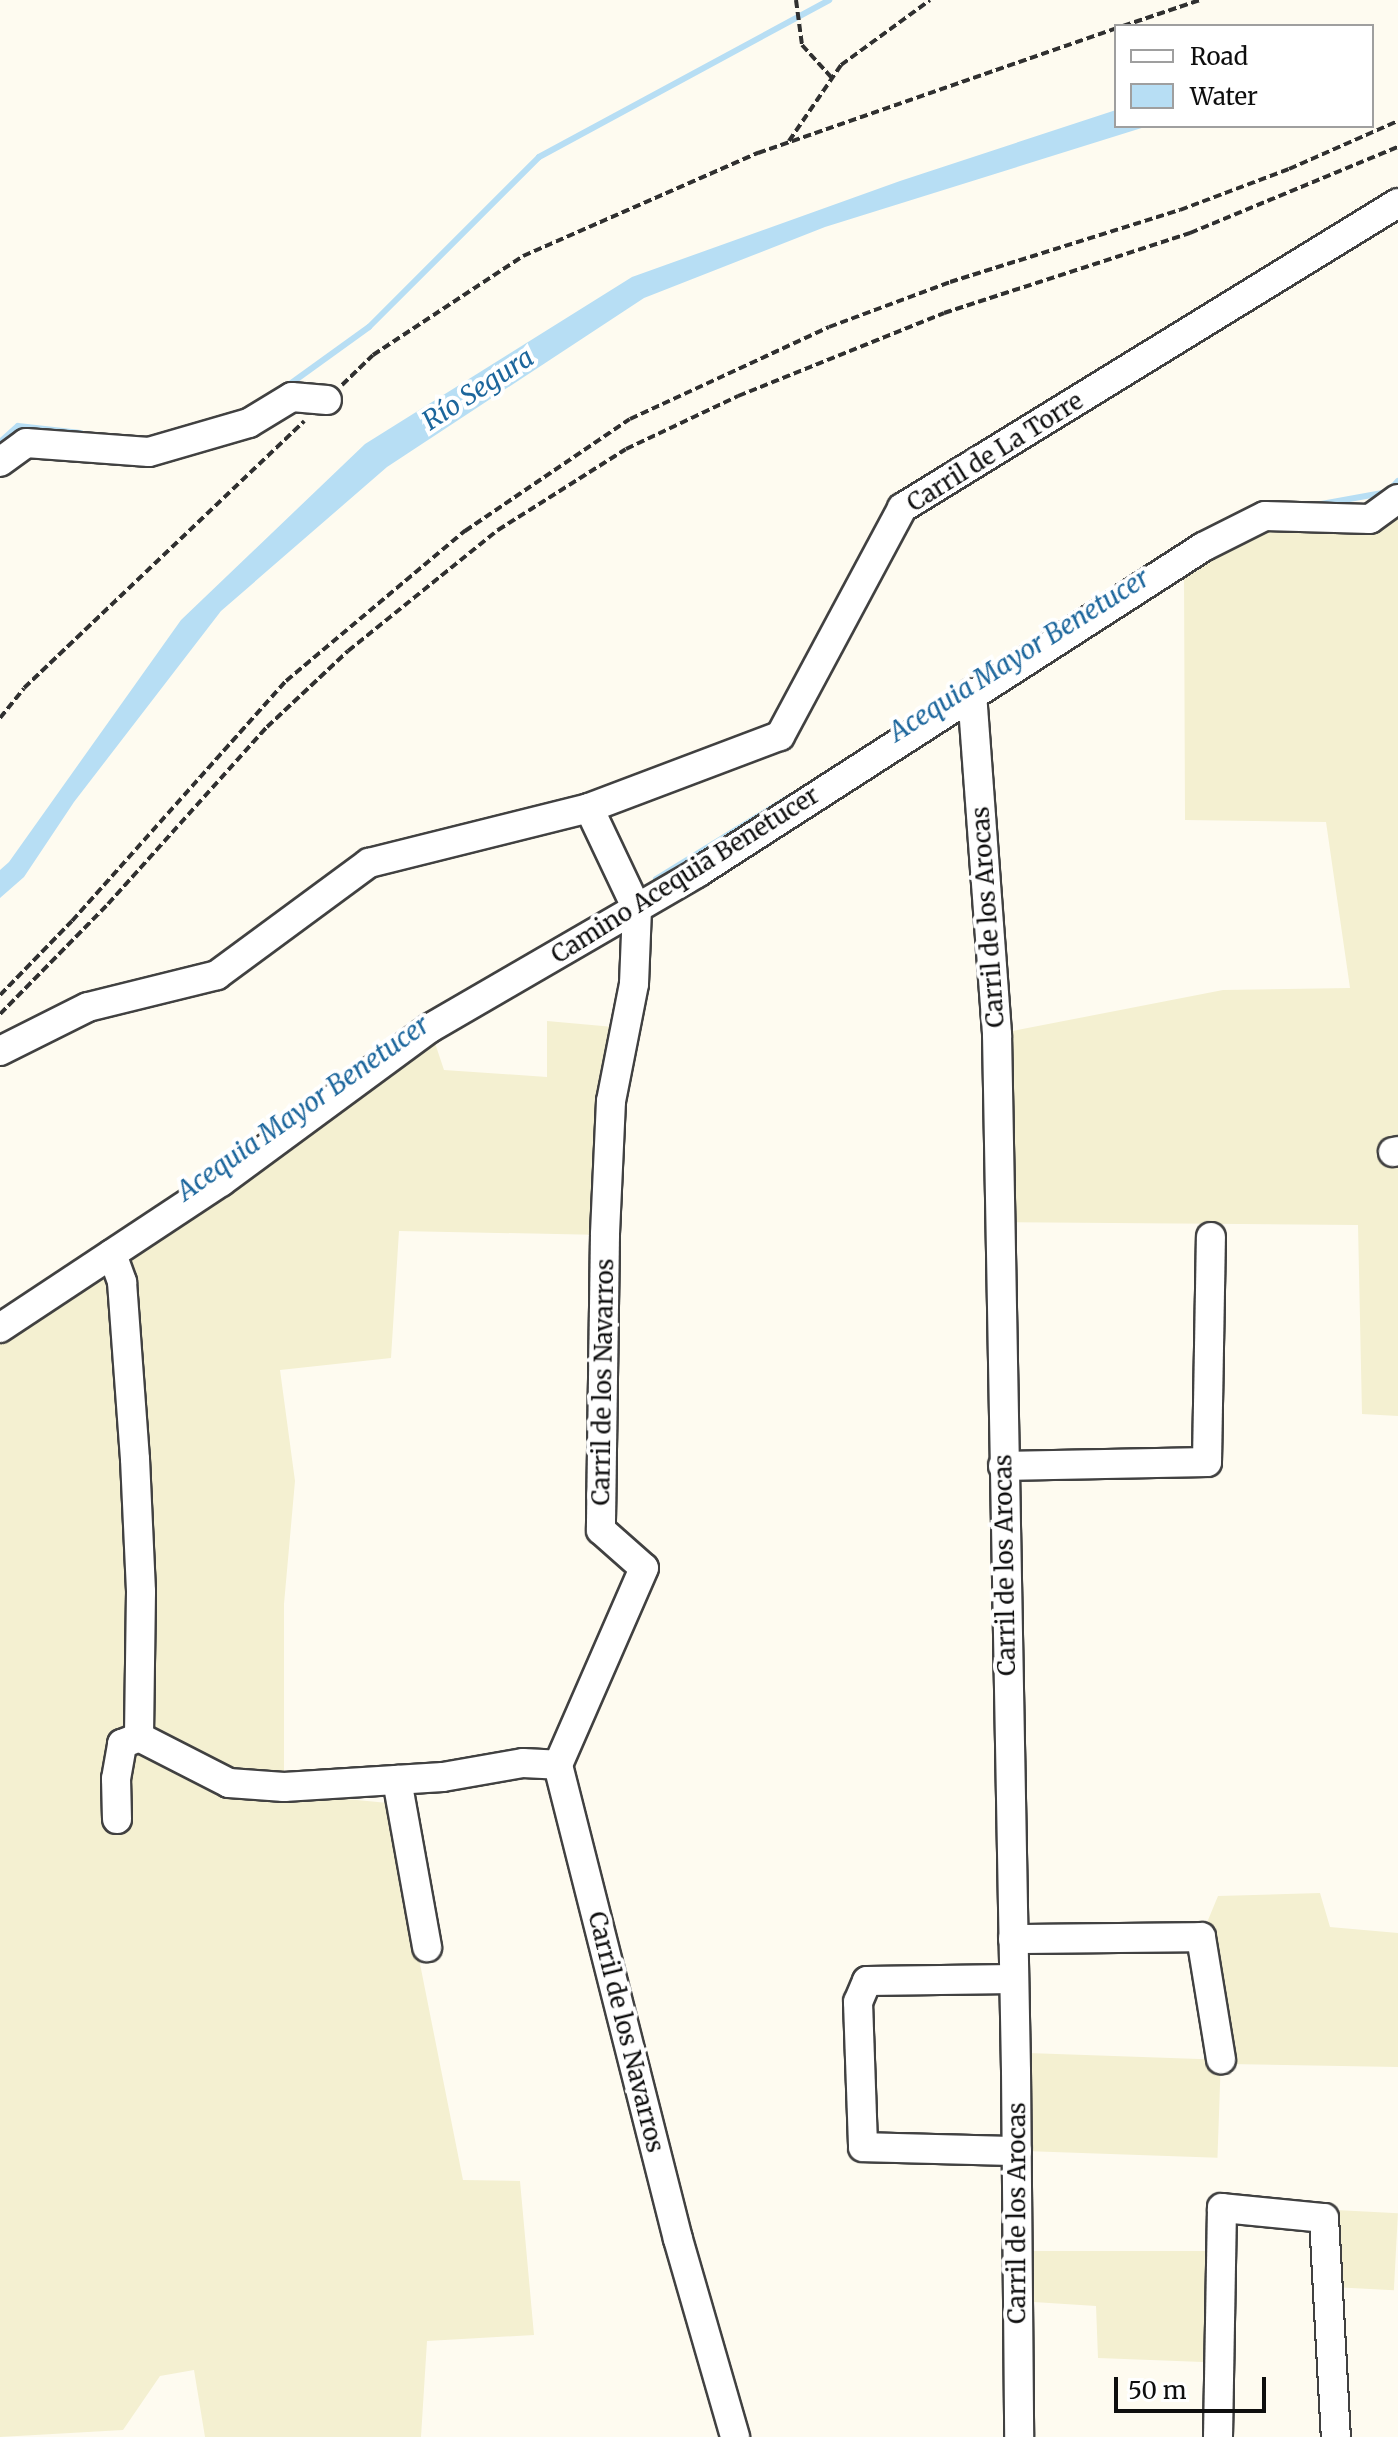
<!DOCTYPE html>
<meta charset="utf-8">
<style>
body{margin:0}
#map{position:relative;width:1398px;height:2437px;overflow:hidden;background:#fefbf0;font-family:Merriweather,serif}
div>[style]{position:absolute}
.farmland>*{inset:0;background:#f4f0d1;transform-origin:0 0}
.water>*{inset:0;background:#b7def4}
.stream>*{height:6px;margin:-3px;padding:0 3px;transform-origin:3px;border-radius:3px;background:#b7def4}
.path>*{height:4px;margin-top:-2px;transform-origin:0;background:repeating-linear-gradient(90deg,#303030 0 8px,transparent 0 12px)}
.roads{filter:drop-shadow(2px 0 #414141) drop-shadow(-2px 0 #414141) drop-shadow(0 2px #414141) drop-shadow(0 -2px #414141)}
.minor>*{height:28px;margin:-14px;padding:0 14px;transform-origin:14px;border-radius:14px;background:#fff}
span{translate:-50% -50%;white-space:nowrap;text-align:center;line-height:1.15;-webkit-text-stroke:8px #fff;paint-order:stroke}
.street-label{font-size:24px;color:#0e0e0e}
.water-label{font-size:26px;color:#1c669c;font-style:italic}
.legend{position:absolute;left:1114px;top:24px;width:260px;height:104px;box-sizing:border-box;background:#fff;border:2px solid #9f9f9f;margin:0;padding:10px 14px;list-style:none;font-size:24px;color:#0e0e0e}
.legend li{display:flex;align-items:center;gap:16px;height:40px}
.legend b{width:40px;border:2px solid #9f9f9f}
.scale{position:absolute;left:1114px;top:2377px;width:152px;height:36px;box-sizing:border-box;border:4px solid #0e0e0e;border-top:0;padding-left:10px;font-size:24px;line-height:28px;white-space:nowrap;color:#0e0e0e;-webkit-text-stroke:6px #fff;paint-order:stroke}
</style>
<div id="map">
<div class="farmland">
<div style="clip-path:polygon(1398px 499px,1398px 1416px,1362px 1414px,1358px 1225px,999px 1222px,997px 1034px,1223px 990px,1350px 988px,1326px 822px,1185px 820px,1184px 577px,1203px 547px,1265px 516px,1324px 518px)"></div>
<div style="clip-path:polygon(547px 1021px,625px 1028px,598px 1090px,605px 1235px,399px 1231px,391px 1358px,280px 1370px,295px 1481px,284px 1604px,284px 1793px,388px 1803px,463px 2180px,520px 2181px,534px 2335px,427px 2341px,421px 2437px,205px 2437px,194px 2370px,160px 2376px,123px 2430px,0 2437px,0 1330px,430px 1028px,444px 1070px,547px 1077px)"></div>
<div style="clip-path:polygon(1320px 1893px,1330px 1927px,1398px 1933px,1398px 2067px,1228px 2064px,1201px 1937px,1218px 1896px)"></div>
<div style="left:1028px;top:2053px;width:193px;height:98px;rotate:2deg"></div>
<div style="left:1336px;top:2210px;width:62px;height:77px;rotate:3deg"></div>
<div style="clip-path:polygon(1017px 2251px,1211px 2251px,1203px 2362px,1098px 2358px,1096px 2306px,1018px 2301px)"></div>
</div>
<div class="water">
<div style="clip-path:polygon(1116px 110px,1116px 126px,1148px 126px,825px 227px,644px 298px,387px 467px,221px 611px,74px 802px,24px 877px,0 898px,0 870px,9px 862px,181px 620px,365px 444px,632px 277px,900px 181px)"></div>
</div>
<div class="stream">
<div style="left:283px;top:389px;width:106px;rotate:-35.8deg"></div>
<div style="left:369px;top:327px;width:240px;rotate:-45deg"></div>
<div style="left:539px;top:157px;width:330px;rotate:-28.4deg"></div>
<div style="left:0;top:442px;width:24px;rotate:-42deg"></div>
<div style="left:18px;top:426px;width:63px;rotate:6.3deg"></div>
<div style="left:1316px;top:505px;width:73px;rotate:-10.2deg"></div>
<div style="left:1388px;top:492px;width:15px;rotate:-48deg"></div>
<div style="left:656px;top:879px;width:153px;rotate:-31.6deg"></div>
<div style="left:188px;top:1187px;width:65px;rotate:-34.9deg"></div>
</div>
<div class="path">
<div style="left:796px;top:0;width:45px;rotate:82.4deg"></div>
<div style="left:802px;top:45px;width:45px;rotate:47.7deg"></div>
<div style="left:1123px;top:26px;width:81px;rotate:-18.7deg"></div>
<div style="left:789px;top:141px;width:92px;rotate:-55.6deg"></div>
<div style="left:841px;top:65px;width:110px;rotate:-36.1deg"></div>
<div style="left:342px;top:385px;width:43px;rotate:-44.1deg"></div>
<div style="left:373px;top:355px;width:180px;rotate:-33.4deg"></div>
<div style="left:523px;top:256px;width:257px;rotate:-23.7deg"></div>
<div style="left:758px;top:153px;width:379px;rotate:-19.2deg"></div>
<div style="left:0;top:718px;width:38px;rotate:-51deg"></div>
<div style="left:24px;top:688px;width:387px;rotate:-43.6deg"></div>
<div style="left:0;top:995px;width:103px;rotate:-45.8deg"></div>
<div style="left:72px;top:921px;width:322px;rotate:-48.3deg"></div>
<div style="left:286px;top:681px;width:234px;rotate:-40deg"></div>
<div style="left:465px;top:531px;width:199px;rotate:-34.2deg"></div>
<div style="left:630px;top:419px;width:219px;rotate:-24.8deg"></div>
<div style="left:829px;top:327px;width:129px;rotate:-20.4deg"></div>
<div style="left:950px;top:282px;width:241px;rotate:-17.4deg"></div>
<div style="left:1180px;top:210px;width:116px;rotate:-20.6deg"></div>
<div style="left:1289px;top:169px;width:119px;rotate:-23.8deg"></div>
<div style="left:0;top:1014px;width:154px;rotate:-45.5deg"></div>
<div style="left:108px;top:904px;width:238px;rotate:-48.1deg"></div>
<div style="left:267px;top:727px;width:111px;rotate:-43.2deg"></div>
<div style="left:348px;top:651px;width:193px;rotate:-38.9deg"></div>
<div style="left:498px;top:530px;width:151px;rotate:-32.3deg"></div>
<div style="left:626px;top:449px;width:124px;rotate:-25.3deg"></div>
<div style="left:738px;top:396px;width:222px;rotate:-21.9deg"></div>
<div style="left:944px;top:313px;width:259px;rotate:-18deg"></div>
<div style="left:1190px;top:233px;width:225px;rotate:-22.5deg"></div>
</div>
<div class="roads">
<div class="minor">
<div style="left:0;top:462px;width:32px;rotate:-36deg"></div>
<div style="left:26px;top:443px;width:123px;rotate:4.2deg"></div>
<div style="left:149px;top:452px;width:104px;rotate:-16.2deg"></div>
<div style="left:249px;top:423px;width:50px;rotate:-31.2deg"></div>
<div style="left:292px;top:397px;width:35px;rotate:5deg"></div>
<div style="left:972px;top:693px;width:342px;rotate:85.8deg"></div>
<div style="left:997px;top:1034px;width:1037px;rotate:88.95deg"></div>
<div style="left:1016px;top:2071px;width:366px;rotate:89.5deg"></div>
<div style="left:589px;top:808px;width:112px;rotate:64.6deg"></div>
<div style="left:637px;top:909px;width:75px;rotate:92.3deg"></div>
<div style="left:634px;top:984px;width:119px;rotate:101.1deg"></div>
<div style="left:611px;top:1101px;width:134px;rotate:92.6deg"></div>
<div style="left:605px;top:1235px;width:295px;rotate:90.8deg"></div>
<div style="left:601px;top:1530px;width:57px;rotate:41.5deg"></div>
<div style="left:644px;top:1568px;width:215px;rotate:113.6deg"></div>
<div style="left:558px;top:1765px;width:489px;rotate:75.8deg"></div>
<div style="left:678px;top:2239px;width:206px;rotate:73.9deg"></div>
<div style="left:0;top:1051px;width:98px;rotate:-26.6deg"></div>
<div style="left:88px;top:1007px;width:133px;rotate:-13.9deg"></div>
<div style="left:217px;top:975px;width:189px;rotate:-36.4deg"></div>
<div style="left:369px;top:863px;width:227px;rotate:-14deg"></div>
<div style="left:589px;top:808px;width:204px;rotate:-20.7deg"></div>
<div style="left:780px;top:736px;width:259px;rotate:-61.8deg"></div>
<div style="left:902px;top:508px;width:582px;rotate:-31.59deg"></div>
<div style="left:1393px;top:1152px;width:5px;rotate:-11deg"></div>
<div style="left:112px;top:1254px;width:30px;rotate:70deg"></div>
<div style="left:122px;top:1282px;width:177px;rotate:85.8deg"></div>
<div style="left:135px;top:1459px;width:133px;rotate:87.4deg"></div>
<div style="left:141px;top:1592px;width:145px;rotate:90.8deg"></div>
<div style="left:0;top:1328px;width:265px;rotate:-33.5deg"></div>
<div style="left:221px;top:1182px;width:260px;rotate:-36.4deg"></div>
<div style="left:430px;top:1028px;width:309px;rotate:-30.1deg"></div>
<div style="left:697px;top:873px;width:602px;rotate:-32.79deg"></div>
<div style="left:1203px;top:547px;width:69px;rotate:-26.6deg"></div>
<div style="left:1265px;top:516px;width:105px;rotate:1.6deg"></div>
<div style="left:1370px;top:519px;width:34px;rotate:-36deg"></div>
<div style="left:1003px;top:1466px;width:204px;rotate:-1.1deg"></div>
<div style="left:1207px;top:1462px;width:225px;rotate:-89deg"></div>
<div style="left:397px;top:1780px;width:170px;rotate:79.8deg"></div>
<div style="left:117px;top:1819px;width:40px;rotate:-91.4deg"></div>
<div style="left:116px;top:1779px;width:36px;rotate:-80deg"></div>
<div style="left:122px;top:1744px;width:18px;rotate:-22deg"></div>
<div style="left:139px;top:1737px;width:101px;rotate:27.1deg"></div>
<div style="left:229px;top:1783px;width:55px;rotate:4.2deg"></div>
<div style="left:284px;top:1787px;width:159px;rotate:-3.6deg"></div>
<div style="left:443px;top:1777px;width:81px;rotate:-9.9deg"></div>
<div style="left:523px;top:1763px;width:35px;rotate:3deg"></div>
<div style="left:1013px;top:1939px;width:188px;rotate:-0.6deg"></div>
<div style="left:1201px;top:1937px;width:124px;rotate:80.7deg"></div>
<div style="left:1014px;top:1979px;width:147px;rotate:179.2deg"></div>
<div style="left:867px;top:1981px;width:23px;rotate:113deg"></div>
<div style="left:858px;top:2002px;width:145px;rotate:88deg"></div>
<div style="left:863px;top:2147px;width:154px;rotate:1.5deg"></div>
<div style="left:1218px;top:2437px;width:229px;rotate:-89deg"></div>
<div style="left:1222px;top:2208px;width:102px;rotate:5.6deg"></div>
<div style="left:1324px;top:2218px;width:219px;rotate:86.9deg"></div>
</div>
</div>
<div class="street-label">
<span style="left:995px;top:452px;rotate:-32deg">Carril de La Torre</span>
<span style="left:685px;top:875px;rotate:-32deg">Camino Acequia Benetucer</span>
<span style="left:988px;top:917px;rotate:-94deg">Carril de los Arocas</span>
<span style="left:603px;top:1382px;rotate:-89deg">Carril de los Navarros</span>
<span style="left:1005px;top:1565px;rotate:-91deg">Carril de los Arocas</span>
<span style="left:626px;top:2032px;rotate:76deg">Carril de los Navarros</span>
<span style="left:1017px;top:2213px;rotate:-90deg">Carril de los Arocas</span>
</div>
<div class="water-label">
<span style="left:478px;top:389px;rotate:-33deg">Río Segura</span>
<span style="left:1019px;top:655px;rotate:-32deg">Acequia Mayor Benetucer</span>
<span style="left:303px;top:1108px;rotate:-35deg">Acequia Mayor Benetucer</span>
</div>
<ul class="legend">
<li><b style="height:10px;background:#fff"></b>Road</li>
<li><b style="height:22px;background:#b7def4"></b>Water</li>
</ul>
<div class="scale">50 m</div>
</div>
